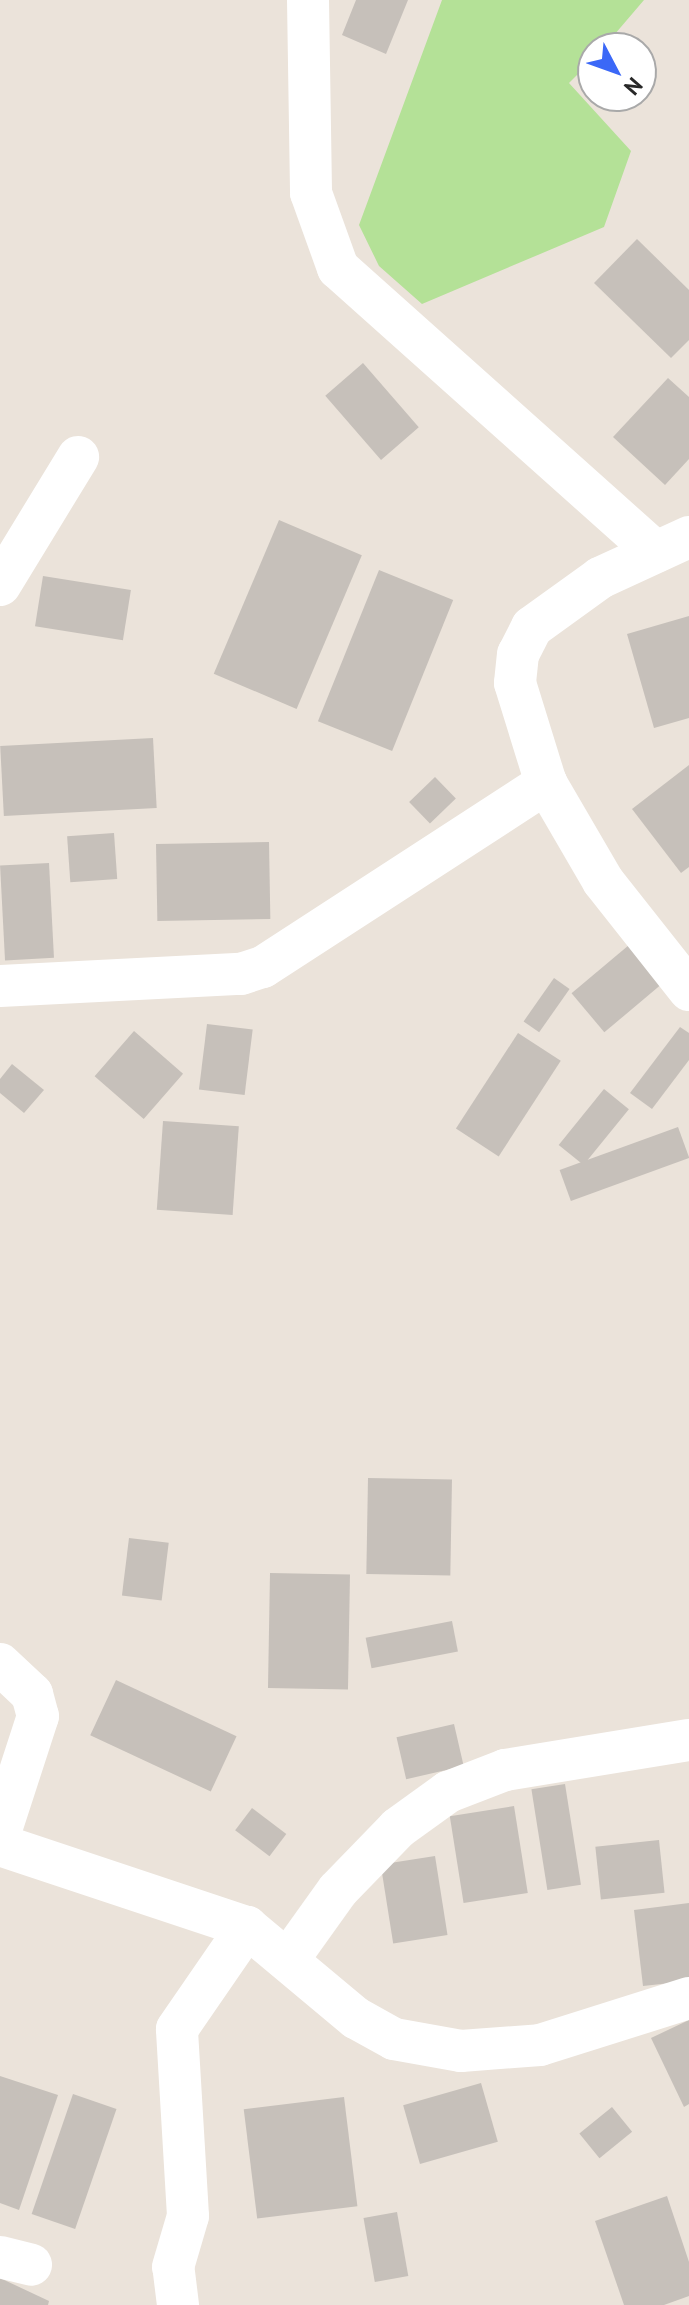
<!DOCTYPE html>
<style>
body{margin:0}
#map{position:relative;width:689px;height:2305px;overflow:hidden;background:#ebe3da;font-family:"PT Sans",sans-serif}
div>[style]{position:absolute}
.green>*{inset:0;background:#b4e197}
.building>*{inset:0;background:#c6c0ba;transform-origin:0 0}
.minor>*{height:42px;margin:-21px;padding:0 21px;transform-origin:21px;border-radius:21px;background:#fff}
span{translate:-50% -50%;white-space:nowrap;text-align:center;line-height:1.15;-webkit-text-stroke:7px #fff;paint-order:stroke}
.north{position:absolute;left:577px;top:32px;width:80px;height:80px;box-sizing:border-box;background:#fff;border:2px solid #a9a9a9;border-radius:50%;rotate:131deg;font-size:22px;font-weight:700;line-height:32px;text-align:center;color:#282828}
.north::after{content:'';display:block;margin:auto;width:28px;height:36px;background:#3b68f7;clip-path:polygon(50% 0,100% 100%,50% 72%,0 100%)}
</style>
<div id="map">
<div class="green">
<div style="clip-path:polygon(442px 0,644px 0,603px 48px,593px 48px,593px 59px,569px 83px,631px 151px,604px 227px,422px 304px,379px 266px,359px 225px)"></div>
</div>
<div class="building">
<div style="clip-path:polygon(356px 0,408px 0,386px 54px,342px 35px)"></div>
<div style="clip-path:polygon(637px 239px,689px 290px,689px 340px,671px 358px,594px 283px)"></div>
<div style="left:363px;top:363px;width:85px;height:50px;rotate:49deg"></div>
<div style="clip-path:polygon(668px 378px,689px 397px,689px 459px,665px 485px,613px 437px)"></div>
<div style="left:279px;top:520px;width:90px;height:167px;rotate:23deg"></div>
<div style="left:379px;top:570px;width:80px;height:163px;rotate:22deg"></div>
<div style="left:43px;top:576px;width:89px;height:51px;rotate:9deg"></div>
<div style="clip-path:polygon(689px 616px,689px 718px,654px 728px,627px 634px)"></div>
<div style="left:153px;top:738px;width:70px;height:153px;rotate:87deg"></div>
<div style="clip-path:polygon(689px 765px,689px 867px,681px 873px,632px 809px)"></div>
<div style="left:435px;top:777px;width:30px;height:36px;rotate:46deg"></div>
<div style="left:114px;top:833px;width:46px;height:47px;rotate:86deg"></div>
<div style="left:269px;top:842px;width:77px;height:113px;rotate:89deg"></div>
<div style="left:49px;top:863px;width:95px;height:49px;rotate:87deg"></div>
<div style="left:629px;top:945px;width:51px;height:75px;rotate:50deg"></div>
<div style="left:554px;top:978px;width:19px;height:53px;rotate:35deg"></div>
<div style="left:207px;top:1024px;width:46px;height:66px;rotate:7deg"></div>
<div style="clip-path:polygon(680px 1027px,689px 1033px,689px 1060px,652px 1109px,630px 1093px)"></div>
<div style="left:134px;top:1031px;width:65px;height:60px;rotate:41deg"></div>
<div style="left:518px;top:1033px;width:51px;height:114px;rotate:33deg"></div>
<div style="clip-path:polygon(12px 1064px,44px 1090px,24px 1113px,0 1093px,0 1079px)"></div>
<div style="left:604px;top:1089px;width:32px;height:72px;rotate:39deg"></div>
<div style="left:163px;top:1121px;width:76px;height:89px;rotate:4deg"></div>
<div style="left:678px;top:1127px;width:33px;height:126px;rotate:70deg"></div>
<div style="left:368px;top:1478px;width:84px;height:96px;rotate:1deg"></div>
<div style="left:129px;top:1538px;width:40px;height:58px;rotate:7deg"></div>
<div style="left:270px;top:1573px;width:80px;height:115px;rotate:1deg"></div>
<div style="left:452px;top:1621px;width:31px;height:88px;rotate:79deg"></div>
<div style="left:116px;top:1680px;width:133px;height:61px;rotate:25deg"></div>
<div style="left:454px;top:1724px;width:43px;height:59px;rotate:77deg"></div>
<div style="left:565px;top:1784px;width:102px;height:34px;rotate:81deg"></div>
<div style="left:514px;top:1806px;width:88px;height:65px;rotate:81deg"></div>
<div style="left:252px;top:1808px;width:43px;height:28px;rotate:37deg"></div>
<div style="left:659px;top:1840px;width:53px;height:64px;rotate:84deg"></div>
<div style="left:435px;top:1856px;width:80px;height:55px;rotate:81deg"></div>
<div style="clip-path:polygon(689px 1903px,689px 1981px,643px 1986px,634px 1910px)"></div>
<div style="clip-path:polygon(689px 2020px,689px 2104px,684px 2107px,651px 2038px)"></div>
<div style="clip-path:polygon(0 2076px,58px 2095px,19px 2210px,0 2203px)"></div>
<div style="left:481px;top:2083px;width:61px;height:81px;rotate:74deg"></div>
<div style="left:73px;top:2094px;width:46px;height:127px;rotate:19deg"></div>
<div style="left:344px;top:2097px;width:110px;height:101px;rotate:83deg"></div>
<div style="left:612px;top:2107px;width:32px;height:42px;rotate:51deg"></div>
<div style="clip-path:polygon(667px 2196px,689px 2262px,689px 2296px,664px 2305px,624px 2305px,595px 2221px)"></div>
<div style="left:397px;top:2212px;width:65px;height:34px;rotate:80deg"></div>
<div style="clip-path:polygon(0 2278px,49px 2301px,48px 2305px,0 2305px)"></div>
</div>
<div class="minor">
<div style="left:308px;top:0;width:193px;rotate:89.1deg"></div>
<div style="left:311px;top:193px;width:80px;rotate:70.2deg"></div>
<div style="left:338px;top:268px;width:426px;rotate:41.8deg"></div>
<div style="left:689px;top:537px;width:98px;rotate:155.3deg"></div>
<div style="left:600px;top:578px;width:84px;rotate:144.2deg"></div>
<div style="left:532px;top:627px;width:30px;rotate:117deg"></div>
<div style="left:518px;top:654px;width:29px;rotate:96deg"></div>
<div style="left:515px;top:683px;width:105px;rotate:72.8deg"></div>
<div style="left:546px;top:783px;width:113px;rotate:59.8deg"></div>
<div style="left:603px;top:881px;width:139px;rotate:51.7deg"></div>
<div style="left:0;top:585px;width:150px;rotate:-58.6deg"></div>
<div style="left:0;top:986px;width:241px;rotate:-2.9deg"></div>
<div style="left:241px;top:974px;width:23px;rotate:-18deg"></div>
<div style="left:263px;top:967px;width:338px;rotate:-33deg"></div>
<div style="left:0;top:1664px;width:44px;rotate:43.2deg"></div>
<div style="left:32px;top:1694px;width:23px;rotate:75deg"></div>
<div style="left:38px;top:1716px;width:123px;rotate:108deg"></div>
<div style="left:0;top:1845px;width:260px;rotate:18.4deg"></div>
<div style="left:247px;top:1927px;width:142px;rotate:39.9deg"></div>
<div style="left:356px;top:2018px;width:43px;rotate:28.9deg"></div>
<div style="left:394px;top:2039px;width:68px;rotate:10.2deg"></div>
<div style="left:461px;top:2051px;width:79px;rotate:-4.3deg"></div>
<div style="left:540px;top:2045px;width:156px;rotate:-17.5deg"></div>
<div style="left:290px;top:1957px;width:82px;rotate:-54.4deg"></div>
<div style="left:338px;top:1890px;width:86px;rotate:-45.9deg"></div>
<div style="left:398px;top:1828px;width:62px;rotate:-35.8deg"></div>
<div style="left:448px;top:1792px;width:61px;rotate:-21.1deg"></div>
<div style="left:505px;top:1770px;width:186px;rotate:-9.3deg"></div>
<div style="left:0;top:2257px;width:32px;rotate:14deg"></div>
<div style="left:178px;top:2305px;width:38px;rotate:-97deg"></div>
<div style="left:173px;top:2267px;width:53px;rotate:-73.6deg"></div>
<div style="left:188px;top:2216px;width:187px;rotate:-93.4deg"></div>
<div style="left:177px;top:2029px;width:124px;rotate:-55.5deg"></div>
</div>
<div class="north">N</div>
</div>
